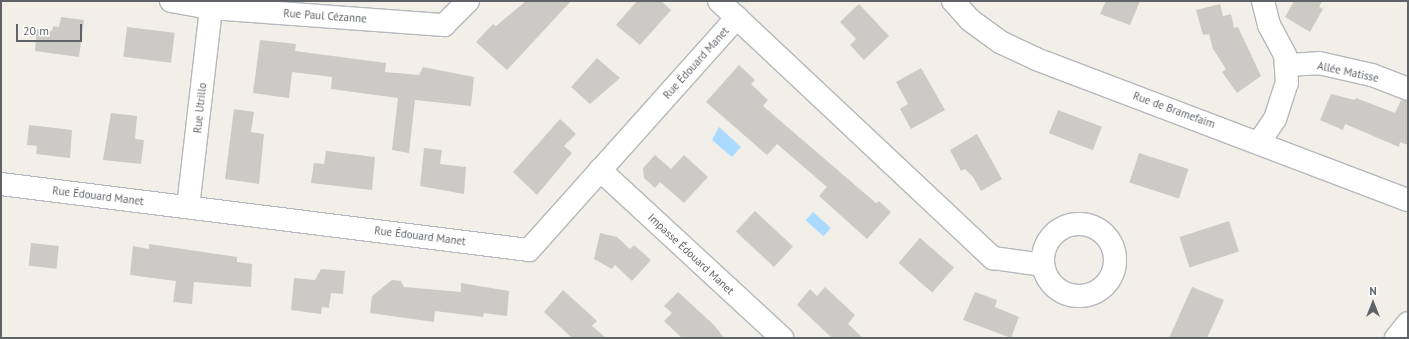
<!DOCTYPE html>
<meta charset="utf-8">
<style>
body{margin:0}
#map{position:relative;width:1409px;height:339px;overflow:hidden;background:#f1efe8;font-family:"PT Sans",sans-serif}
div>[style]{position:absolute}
.water>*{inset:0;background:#aadaff;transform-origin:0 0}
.building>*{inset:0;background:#cccac5;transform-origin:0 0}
.roads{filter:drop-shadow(1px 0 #b5b8bc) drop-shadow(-1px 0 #b5b8bc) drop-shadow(0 1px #b5b8bc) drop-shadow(0 -1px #b5b8bc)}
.street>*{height:22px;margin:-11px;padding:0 11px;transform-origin:11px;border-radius:11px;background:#fff}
.street>.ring{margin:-11px;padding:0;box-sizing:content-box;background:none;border:22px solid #fff;border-radius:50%}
.secondary>*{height:22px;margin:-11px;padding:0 11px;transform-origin:11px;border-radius:11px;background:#fff}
span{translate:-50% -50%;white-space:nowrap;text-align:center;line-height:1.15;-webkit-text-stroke:3.5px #fff;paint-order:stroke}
.street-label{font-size:11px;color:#5f6368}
.frame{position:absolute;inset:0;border:2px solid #5f6368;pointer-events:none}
.north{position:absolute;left:1353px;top:283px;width:40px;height:40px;-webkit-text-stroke:3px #fff;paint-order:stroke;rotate:0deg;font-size:11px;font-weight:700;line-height:16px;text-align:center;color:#5f6368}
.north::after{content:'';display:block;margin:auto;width:14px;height:18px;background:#5f6368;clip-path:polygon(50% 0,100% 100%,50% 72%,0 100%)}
.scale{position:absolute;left:16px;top:24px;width:66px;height:18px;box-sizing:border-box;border:2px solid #5f6368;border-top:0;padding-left:5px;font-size:12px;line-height:14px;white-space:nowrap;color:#5f6368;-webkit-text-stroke:3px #fff;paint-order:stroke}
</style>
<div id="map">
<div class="water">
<div style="clip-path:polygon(719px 127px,741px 147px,732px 157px,712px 140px)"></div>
<div style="left:813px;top:212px;width:24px;height:11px;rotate:42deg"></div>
</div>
<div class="building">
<div style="clip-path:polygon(526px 1px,571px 1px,507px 70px,476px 42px,493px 24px,496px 26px)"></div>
<div style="clip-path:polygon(637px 1px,661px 1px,671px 10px,640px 45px,616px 25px)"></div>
<div style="clip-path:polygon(1106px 1px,1140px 1px,1130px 25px,1100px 14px)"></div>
<div style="clip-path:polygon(1294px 1px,1322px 1px,1319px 7px,1323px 9px,1310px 32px,1285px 17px)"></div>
<div style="clip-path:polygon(859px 4px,889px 36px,864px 60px,850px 45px,856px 39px,840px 22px)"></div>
<div style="clip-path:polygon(1220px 4px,1223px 16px,1231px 14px,1234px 28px,1238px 27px,1261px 76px,1237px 93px,1222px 72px,1226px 69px,1213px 49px,1209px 34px,1203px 35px,1196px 10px)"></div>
<div style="clip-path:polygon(61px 17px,84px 20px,79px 57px,35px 51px,37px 29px,52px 31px,53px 26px,59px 27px)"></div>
<div style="left:127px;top:27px;width:48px;height:30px;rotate:7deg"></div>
<div style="clip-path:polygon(260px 40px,296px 44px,295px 51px,386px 63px,385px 72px,419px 75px,423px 67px,474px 77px,471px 106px,415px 100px,409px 153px,392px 150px,398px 98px,331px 89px,332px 77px,292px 72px,289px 98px,253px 93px)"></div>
<div style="clip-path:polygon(597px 58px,620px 78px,590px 104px,571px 87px)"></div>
<div style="clip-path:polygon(739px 65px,755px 80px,751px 84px,768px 100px,763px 106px,876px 203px,879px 201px,891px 212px,867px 239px,819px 196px,827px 187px,777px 144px,767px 155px,706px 102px)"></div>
<div style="clip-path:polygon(921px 68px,945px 110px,911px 129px,900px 109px,908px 104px,896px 82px)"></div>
<div style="clip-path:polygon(1331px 94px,1355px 100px,1356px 98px,1395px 113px,1401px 100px,1408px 101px,1408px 145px,1400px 142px,1399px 147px,1345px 124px,1343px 130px,1320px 120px)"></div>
<div style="clip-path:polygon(234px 109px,254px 112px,251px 132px,264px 134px,259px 184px,225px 179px)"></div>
<div style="left:1058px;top:110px;width:47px;height:25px;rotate:21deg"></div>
<div style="clip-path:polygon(111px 113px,137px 116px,135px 139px,144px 140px,141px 164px,103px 160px)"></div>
<div style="clip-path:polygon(560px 119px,576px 134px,564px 146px,572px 153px,537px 195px,513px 172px)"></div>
<div style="clip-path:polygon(29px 125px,72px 130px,70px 158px,36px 154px,37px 146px,27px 145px)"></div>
<div style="clip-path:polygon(977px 134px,1002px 179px,981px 191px,973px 177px,965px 169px,961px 171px,950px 150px)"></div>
<div style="clip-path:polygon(424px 148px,442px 150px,440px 164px,466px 167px,464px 194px,420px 186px)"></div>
<div style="clip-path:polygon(326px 151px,375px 157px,372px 190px,311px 183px,314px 163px,324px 164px)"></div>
<div style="left:1139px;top:153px;width:52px;height:31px;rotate:18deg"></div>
<div style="clip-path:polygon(655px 155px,671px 169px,684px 155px,708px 177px,684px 203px,660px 182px,655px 188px,644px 178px,643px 168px)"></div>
<div style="left:755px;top:211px;width:52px;height:28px;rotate:43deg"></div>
<div style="left:1229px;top:221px;width:32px;height:52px;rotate:72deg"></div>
<div style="clip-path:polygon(600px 233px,617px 237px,630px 249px,634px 245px,651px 260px,632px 281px,615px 265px,612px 269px,594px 259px)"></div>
<div style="left:920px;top:238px;width:45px;height:33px;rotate:41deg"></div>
<div style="left:31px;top:243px;width:28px;height:23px;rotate:6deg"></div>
<div style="clip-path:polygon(149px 244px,237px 257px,237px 262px,252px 264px,251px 287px,194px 282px,192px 304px,173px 302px,176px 281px,130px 275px,133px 246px,149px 249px)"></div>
<div style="clip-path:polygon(321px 269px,345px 271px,343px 294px,331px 293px,329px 308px,322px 307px,321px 314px,291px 310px,294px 278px,315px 280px)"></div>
<div style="clip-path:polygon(392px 280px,401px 281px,404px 287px,461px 292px,461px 283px,509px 291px,507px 316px,484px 313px,483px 317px,435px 311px,434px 322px,370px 313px,372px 296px)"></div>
<div style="clip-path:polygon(825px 287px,855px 315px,848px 324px,863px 338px,832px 338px,797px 305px,810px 289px,817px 296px)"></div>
<div style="clip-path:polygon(1192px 287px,1224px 300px,1207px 338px,1169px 338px)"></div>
<div style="clip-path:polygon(563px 290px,597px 321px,592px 326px,606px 338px,572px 338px,544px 312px)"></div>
<div style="clip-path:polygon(678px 292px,714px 325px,724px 338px,682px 338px,664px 321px,672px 313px,664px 306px)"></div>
<div style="clip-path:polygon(975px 292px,997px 300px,995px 307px,1019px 317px,1011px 338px,963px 320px)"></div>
</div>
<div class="roads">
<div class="street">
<div style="left:171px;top:1px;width:41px;rotate:9.9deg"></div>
<div style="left:211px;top:8px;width:234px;rotate:4.2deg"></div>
<div style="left:444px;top:25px;width:34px;rotate:-45deg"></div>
<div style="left:719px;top:1px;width:376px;rotate:43.2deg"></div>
<div style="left:993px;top:258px;width:50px;rotate:8deg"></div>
<div style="left:953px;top:1px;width:25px;rotate:48deg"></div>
<div style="left:970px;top:20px;width:37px;rotate:36deg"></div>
<div style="left:1000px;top:42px;width:40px;rotate:25deg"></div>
<div style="left:1036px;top:59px;width:398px;rotate:20.8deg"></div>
<div style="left:1286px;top:65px;width:33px;rotate:-3deg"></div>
<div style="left:1319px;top:63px;width:54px;rotate:12.8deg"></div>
<div style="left:1372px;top:75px;width:39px;rotate:21deg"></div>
<div style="left:1260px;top:141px;width:27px;rotate:-56deg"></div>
<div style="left:1275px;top:119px;width:38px;rotate:-72deg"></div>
<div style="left:1287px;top:83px;width:28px;rotate:-94deg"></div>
<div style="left:1285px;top:55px;width:34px;rotate:-118deg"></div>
<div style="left:1269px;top:25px;width:25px;rotate:-104deg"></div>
<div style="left:600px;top:170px;width:248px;rotate:42.7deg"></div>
<div style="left:1px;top:184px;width:532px;rotate:7.13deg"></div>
<div style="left:529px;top:250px;width:312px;rotate:-48.2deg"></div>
<div style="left:188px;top:207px;width:200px;rotate:-83.4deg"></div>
<div class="ring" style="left:1043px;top:224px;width:50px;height:50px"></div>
</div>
<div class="secondary">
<div style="left:1396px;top:338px;width:19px;rotate:-51deg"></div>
</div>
</div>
<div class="street-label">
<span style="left:325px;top:16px;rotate:4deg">Rue Paul Cézanne</span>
<span style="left:696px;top:63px;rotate:-48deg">Rue Édouard Manet</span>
<span style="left:1348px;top:72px;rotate:12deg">Allée Matisse</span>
<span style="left:200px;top:108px;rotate:-84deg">Rue Utrillo</span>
<span style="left:1174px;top:110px;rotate:20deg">Rue de Bramefaim</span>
<span style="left:98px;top:196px;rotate:7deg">Rue Édouard Manet</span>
<span style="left:420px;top:236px;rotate:7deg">Rue Édouard Manet</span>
<span style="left:691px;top:254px;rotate:43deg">Impasse Édouard Manet</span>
</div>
<div class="frame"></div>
<div class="north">N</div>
<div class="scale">20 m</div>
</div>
